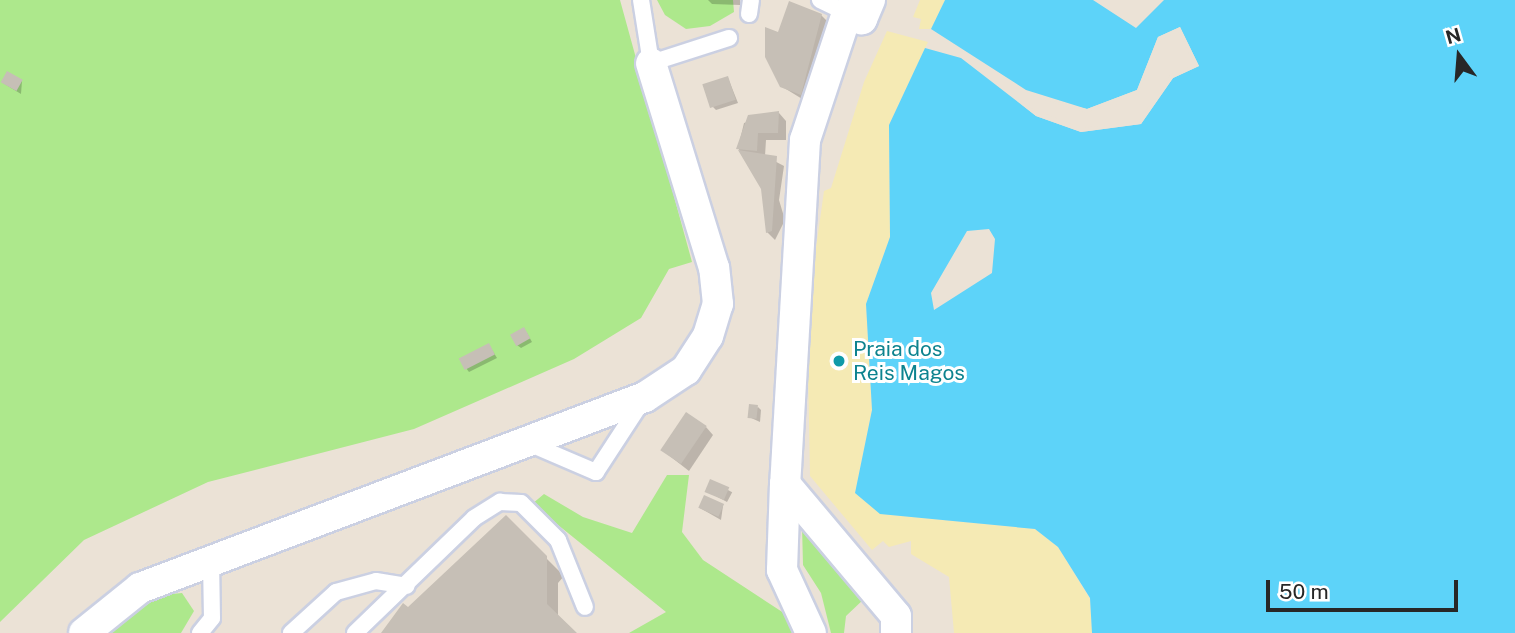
<!DOCTYPE html>
<style>
body{margin:0}
#map{position:relative;width:1515px;height:633px;overflow:hidden;background:#ebe2d6;font-family:"Public Sans",sans-serif}
div>[style]{position:absolute}
.green>*{inset:0;background:#ade88c}
.sand>*{inset:0;background:#f5eab4}
.water>*{inset:0;background:#5dd3f9}
.pier>*{inset:0;background:#ebe2d6}
.shadow>*{inset:0;background:#0003;transform-origin:0 0}
.building>*{inset:0;background:#c6bfb6;transform-origin:0 0}
.roads{filter:drop-shadow(2px 0 #cbd0e2) drop-shadow(-2px 0 #cbd0e2) drop-shadow(0 2px #cbd0e2) drop-shadow(0 -2px #cbd0e2)}
.lane>*{height:16px;margin:-8px;padding:0 8px;transform-origin:8px;border-radius:8px;background:#fff}
.street>*{height:30px;margin:-15px;padding:0 15px;transform-origin:15px;border-radius:15px;background:#fff}
.dots>*{width:19px;height:19px;translate:-50% -50%;box-sizing:border-box;border:4px solid #fff;border-radius:50%}
span{translate:-50% -50%;white-space:nowrap;text-align:center;line-height:1.15;-webkit-text-stroke:6px #fff;paint-order:stroke}
.culture-label{font-size:21px;color:#0d838f}
.left{translate:0 -50%;text-align:left}
.north{position:absolute;left:1424px;top:21px;width:70px;height:70px;-webkit-text-stroke:5px #fff;paint-order:stroke;rotate:344deg;font-size:19px;font-weight:700;line-height:28px;text-align:center;color:#272727}
.north::after{content:'';display:block;margin:auto;width:24px;height:32px;background:#272727;clip-path:polygon(50% 0,100% 100%,50% 72%,0 100%)}
.scale{position:absolute;left:1266px;top:580px;width:192px;height:32px;box-sizing:border-box;border:4px solid #272727;border-top:0;padding-left:9px;font-size:21px;line-height:24px;white-space:nowrap;color:#272727;-webkit-text-stroke:5px #fff;paint-order:stroke}
</style>
<div id="map">
<div class="green">
<div style="clip-path:polygon(0 0,620px 0,692px 262px,669px 269px,641px 318px,574px 359px,414px 429px,208px 482px,84px 540px,0 622px)"></div>
<div style="clip-path:polygon(657px 0,733px 0,734px 12px,710px 26px,686px 29px,665px 15px)"></div>
<div style="clip-path:polygon(667px 475px,689px 475px,682px 532px,703px 560px,796px 621px,801px 633px,629px 633px,666px 612px,532px 504px,544px 494px,583px 517px,632px 533px)"></div>
<div style="clip-path:polygon(802px 526px,865px 598px,846px 616px,844px 633px,831px 633px,821px 593px,803px 565px)"></div>
<div style="clip-path:polygon(182px 593px,194px 611px,181px 633px,103px 633px,162px 595px)"></div>
</div>
<div class="sand">
<div style="clip-path:polygon(920px 0,945px 0,931px 29px,919px 29px,921px 19px,913px 17px)"></div>
<div style="clip-path:polygon(887px 31px,928px 42px,889px 125px,890px 237px,866px 304px,872px 410px,855px 493px,881px 514px,1035px 529px,1058px 547px,1090px 599px,1092px 633px,954px 633px,949px 577px,911px 554px,911px 541px,889px 547px,883px 541px,872px 550px,810px 476px,807px 312px,824px 191px,831px 188px,864px 82px)"></div>
</div>
<div class="water">
<div style="clip-path:polygon(evenodd,945px 0,1093px 0,1136px 28px,1164px 0,1515px 0,1515px 633px,1092px 633px,1090px 598px,1058px 547px,1035px 529px,880px 514px,855px 493px,872px 410px,866px 304px,890px 237px,889px 125px,925px 48px,961px 58px,1036px 116px,1081px 132px,1141px 124px,1173px 78px,1199px 66px,1180px 27px,1158px 37px,1137px 90px,1087px 109px,1026px 90px,931px 29px,945px 0,989px 229px,995px 239px,992px 273px,934px 310px,931px 293px,967px 231px,989px 229px)"></div>
</div>
<div class="pier">
<div style="clip-path:polygon(1180px 27px,1199px 66px,1173px 78px,1141px 124px,1081px 132px,1036px 116px,1021px 104px,1082px 128px,1139px 121px,1170px 75px,1194px 64px,1178px 31px,1161px 40px,1138px 94px,1086px 113px,1028px 95px,1087px 109px,1137px 90px,1158px 37px)"></div>
</div>
<div class="shadow">
<div style="clip-path:polygon(708px 0,740px 0,740px 5px,712px 4px)"></div>
<div style="clip-path:polygon(821px 15px,833px 27px,812px 105px,781px 86px,779px 34px)"></div>
<div style="clip-path:polygon(728px 78px,738px 103px,716px 110px,713px 107px)"></div>
<div style="clip-path:polygon(22px 81px,21px 94px,3px 83px)"></div>
<div style="clip-path:polygon(779px 113px,786px 121px,786px 140px,766px 140px,765px 156px,784px 166px,779px 200px,785px 220px,775px 240px,767px 232px,763px 188px,738px 148px,744px 123px)"></div>
<div style="clip-path:polygon(527px 333px,532px 342px,521px 348px,517px 345px)"></div>
<div style="clip-path:polygon(489px 345px,497px 358px,469px 372px,466px 368px)"></div>
<div style="clip-path:polygon(758px 407px,761px 410px,760px 422px,749px 417px)"></div>
<div style="clip-path:polygon(706px 427px,713px 435px,689px 471px,662px 450px)"></div>
<div style="left:711px;top:481px;width:24px;height:11px;rotate:28deg"></div>
<div style="clip-path:polygon(723px 506px,721px 520px,700px 508px)"></div>
<div style="clip-path:polygon(506px 518px,564px 576px,558px 583px,558px 617px,575px 633px,383px 633px,403px 606px,408px 610px)"></div>
</div>
<div class="building">
<div style="clip-path:polygon(789px 1px,822px 14px,801px 95px,780px 87px,765px 57px,765px 27px,778px 32px)"></div>
<div style="left:7px;top:71px;width:18px;height:13px;rotate:29deg"></div>
<div style="left:728px;top:76px;width:25px;height:27px;rotate:72deg"></div>
<div style="clip-path:polygon(779px 111px,778px 133px,758px 133px,757px 151px,736px 149px,748px 115px)"></div>
<div style="clip-path:polygon(738px 150px,777px 156px,772px 231px,766px 233px,761px 189px)"></div>
<div style="left:524px;top:327px;width:13px;height:16px;rotate:61deg"></div>
<div style="left:489px;top:343px;width:13px;height:34px;rotate:63deg"></div>
<div style="left:749px;top:404px;width:9px;height:14px;rotate:6deg"></div>
<div style="left:686px;top:412px;width:25px;height:46px;rotate:34deg"></div>
<div style="left:710px;top:479px;width:21px;height:14px;rotate:23deg"></div>
<div style="left:704px;top:495px;width:22px;height:14px;rotate:24deg"></div>
<div style="clip-path:polygon(506px 515px,547px 556px,547px 604px,577px 633px,381px 633px,403px 603px,408px 607px)"></div>
</div>
<div class="roads">
<div class="lane">
<div style="left:641px;top:0;width:64px;rotate:81deg"></div>
<div style="left:651px;top:63px;width:82px;rotate:-17.8deg"></div>
<div style="left:820px;top:0;width:30px;rotate:26deg"></div>
<div style="left:749px;top:14px;width:14px;rotate:-82deg"></div>
<div style="left:528px;top:443px;width:74px;rotate:23.1deg"></div>
<div style="left:596px;top:472px;width:86px;rotate:-56.9deg"></div>
<div style="left:200px;top:633px;width:19px;rotate:-51deg"></div>
<div style="left:212px;top:618px;width:58px;rotate:-91deg"></div>
<div style="left:291px;top:633px;width:61px;rotate:-42.3deg"></div>
<div style="left:336px;top:592px;width:41px;rotate:-15.4deg"></div>
<div style="left:376px;top:581px;width:31px;rotate:9deg"></div>
<div style="left:355px;top:633px;width:165px;rotate:-44deg"></div>
<div style="left:474px;top:518px;width:31px;rotate:-32deg"></div>
<div style="left:500px;top:502px;width:21px;rotate:3deg"></div>
<div style="left:521px;top:503px;width:52px;rotate:45deg"></div>
<div style="left:558px;top:540px;width:72px;rotate:68.1deg"></div>
</div>
<div class="street">
<div style="left:870px;top:0;width:21px;rotate:113deg"></div>
<div style="left:862px;top:19px;width:16px;rotate:-158deg"></div>
<div style="left:847px;top:13px;width:134px;rotate:108.3deg"></div>
<div style="left:805px;top:140px;width:345px;rotate:93.3deg"></div>
<div style="left:785px;top:484px;width:172px;rotate:49.9deg"></div>
<div style="left:896px;top:616px;width:17px;rotate:90deg"></div>
<div style="left:785px;top:484px;width:86px;rotate:92deg"></div>
<div style="left:782px;top:570px;width:69px;rotate:65.3deg"></div>
<div style="left:84px;top:633px;width:72px;rotate:-38.8deg"></div>
<div style="left:140px;top:588px;width:540px;rotate:-20.72deg"></div>
<div style="left:645px;top:397px;width:49px;rotate:-33.4deg"></div>
<div style="left:686px;top:370px;width:40px;rotate:-57.1deg"></div>
<div style="left:708px;top:336px;width:34px;rotate:-73deg"></div>
<div style="left:718px;top:304px;width:36px;rotate:-96deg"></div>
<div style="left:714px;top:268px;width:214px;rotate:-107.1deg"></div>
</div>
</div>
<div class="dots">
<div style="left:839px;top:361px;background:#0f9aa8"></div>
</div>
<div class="culture-label">
<span class="left" style="left:853px;top:361px">Praia dos<br>Reis Magos</span>
</div>
<div class="north">N</div>
<div class="scale">50 m</div>
</div>
